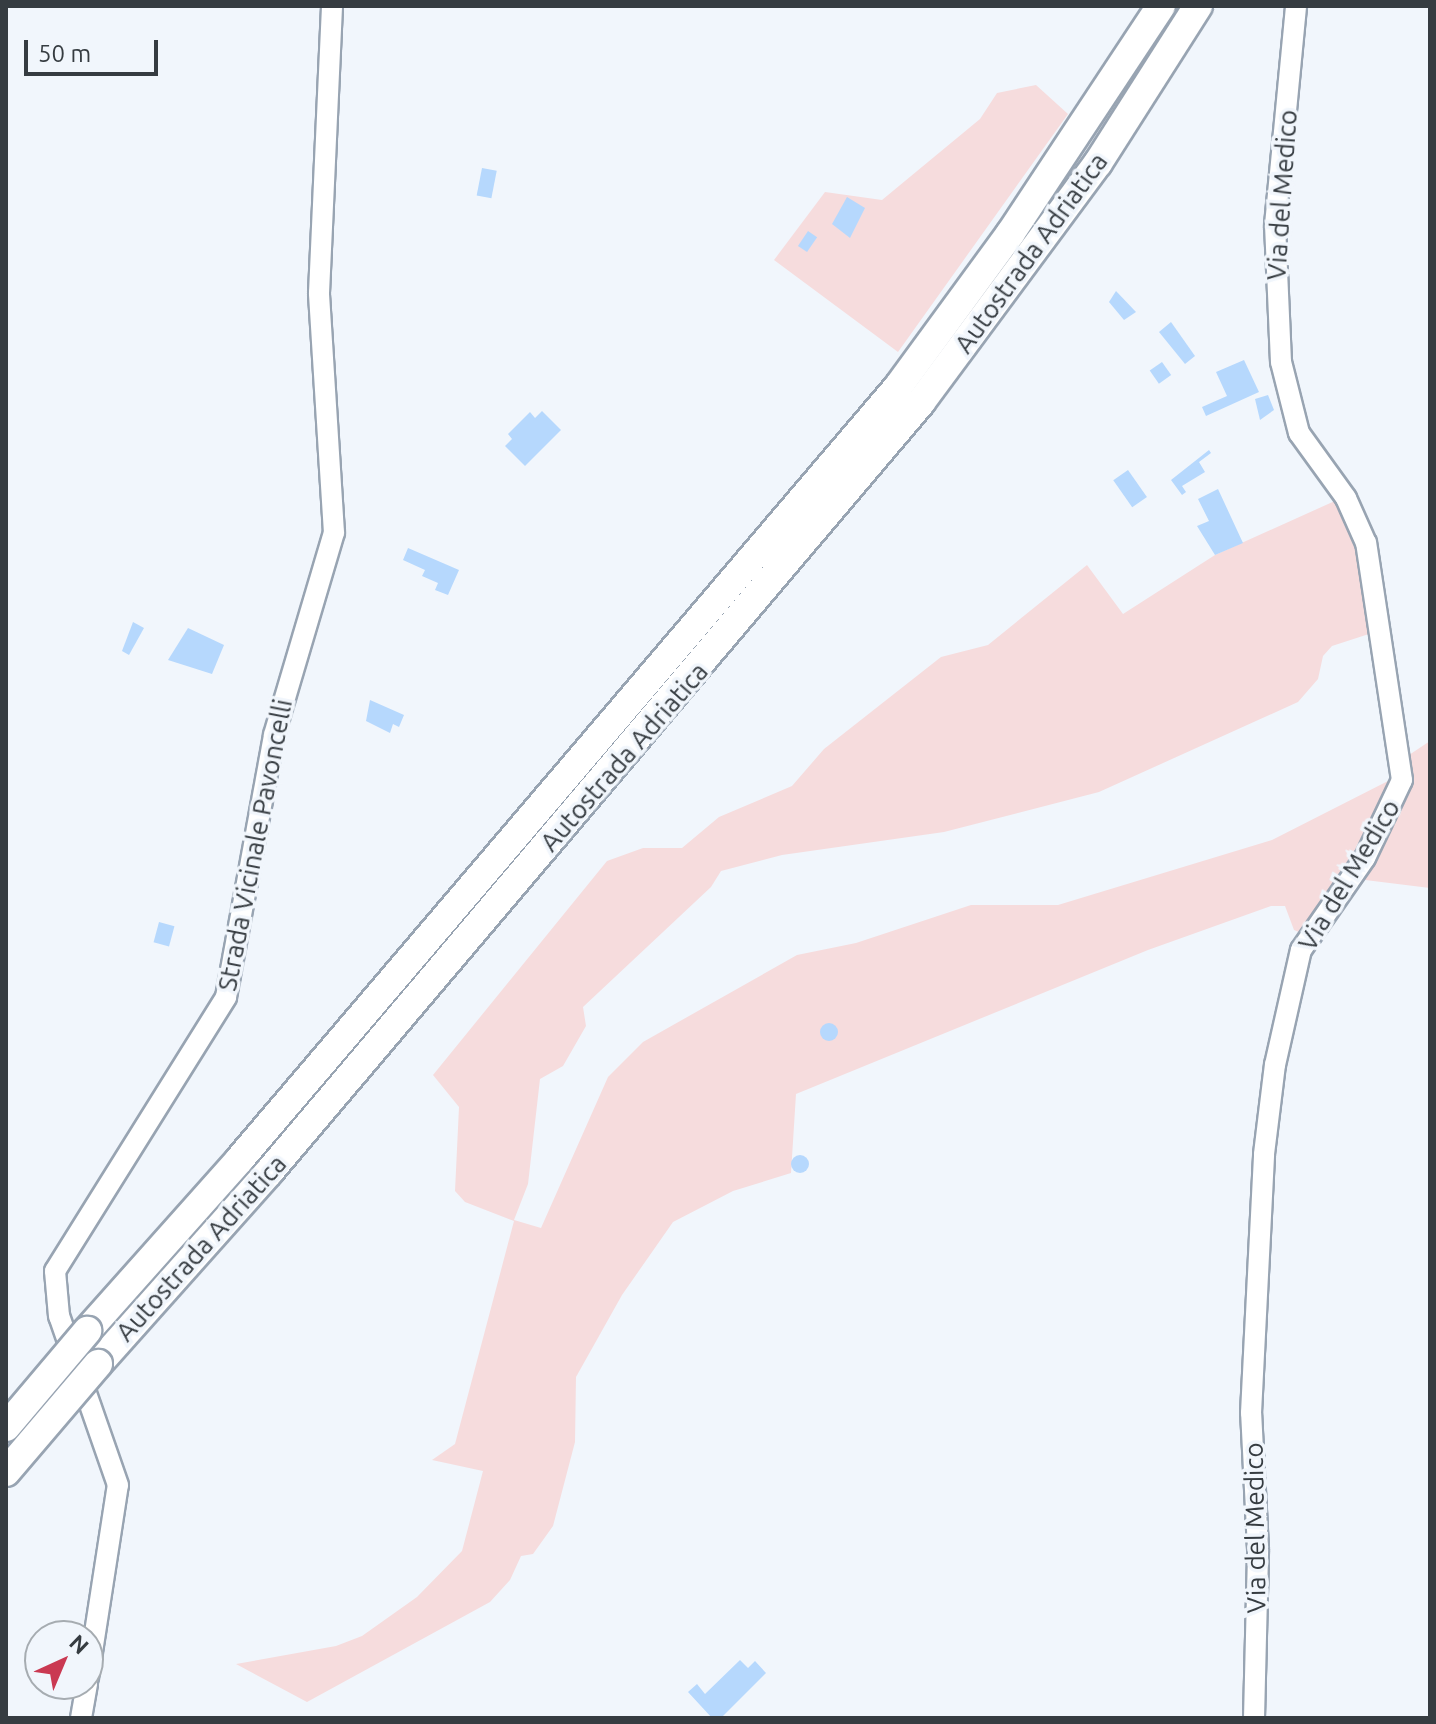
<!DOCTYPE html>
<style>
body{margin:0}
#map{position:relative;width:1436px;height:1724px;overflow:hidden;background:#f1f6fc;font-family:Ubuntu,sans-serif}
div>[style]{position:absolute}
.green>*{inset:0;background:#f6dcdd}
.building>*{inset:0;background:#b6d8fd;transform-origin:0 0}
.round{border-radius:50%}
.roads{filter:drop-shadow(2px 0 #98a4b2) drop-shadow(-2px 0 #98a4b2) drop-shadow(0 2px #98a4b2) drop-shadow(0 -2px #98a4b2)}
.minor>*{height:20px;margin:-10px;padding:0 10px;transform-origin:10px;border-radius:10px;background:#fff}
.highway>*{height:28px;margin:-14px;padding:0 14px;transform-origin:14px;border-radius:14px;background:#fff}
.bridges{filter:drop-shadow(2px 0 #98a4b2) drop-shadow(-2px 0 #98a4b2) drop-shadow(0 2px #98a4b2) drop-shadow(0 -2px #98a4b2)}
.highway-bridge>*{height:28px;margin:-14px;padding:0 14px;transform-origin:14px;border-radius:14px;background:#fff}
span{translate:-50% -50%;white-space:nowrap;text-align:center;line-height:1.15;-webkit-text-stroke:7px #f1f6fc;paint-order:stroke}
.street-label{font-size:26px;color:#363c41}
.frame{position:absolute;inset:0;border:8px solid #363c41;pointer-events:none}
.north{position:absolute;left:24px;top:1620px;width:80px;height:80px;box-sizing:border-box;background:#f1f6fc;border:2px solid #a6acb1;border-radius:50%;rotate:44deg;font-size:22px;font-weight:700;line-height:32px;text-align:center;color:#363c41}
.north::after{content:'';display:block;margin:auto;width:28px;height:36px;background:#ca3952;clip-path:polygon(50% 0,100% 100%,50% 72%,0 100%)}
.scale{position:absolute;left:24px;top:40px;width:134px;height:36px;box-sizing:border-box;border:4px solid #363c41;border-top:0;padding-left:10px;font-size:24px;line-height:28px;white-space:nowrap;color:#363c41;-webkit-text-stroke:6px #f1f6fc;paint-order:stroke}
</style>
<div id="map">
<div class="green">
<div style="clip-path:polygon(1036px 85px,1068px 114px,898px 352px,774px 260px,825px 192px,882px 200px,980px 119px,997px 93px)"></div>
<div style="clip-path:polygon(1337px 500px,1354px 535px,1372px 633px,1332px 646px,1323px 656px,1318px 679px,1298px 702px,1099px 792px,944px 832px,782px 855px,721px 871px,711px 887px,583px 1007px,586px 1026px,563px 1066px,540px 1079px,528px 1184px,514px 1220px,541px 1228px,608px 1077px,643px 1042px,797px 955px,856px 943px,971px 905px,1058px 905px,1272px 840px,1390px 780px,1365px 837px,1301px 933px,1294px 930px,1285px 906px,1271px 906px,1148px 950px,796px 1094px,791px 1173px,733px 1191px,673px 1222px,622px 1295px,576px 1377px,575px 1442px,553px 1526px,533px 1554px,521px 1556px,510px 1580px,490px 1602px,307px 1702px,236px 1664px,336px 1646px,362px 1636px,417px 1597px,462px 1551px,483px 1471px,432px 1460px,455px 1444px,514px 1221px,465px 1202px,455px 1191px,459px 1107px,433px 1075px,607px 861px,643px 848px,682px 848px,719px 817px,792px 786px,824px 749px,941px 657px,988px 645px,1087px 565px,1123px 614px,1215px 555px)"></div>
<div style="clip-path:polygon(1430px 741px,1430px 888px,1349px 878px,1400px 761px)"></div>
</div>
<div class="building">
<div style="left:482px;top:168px;width:15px;height:28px;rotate:11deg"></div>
<div style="clip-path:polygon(847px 197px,865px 208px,850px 238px,832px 224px)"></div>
<div style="left:808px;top:231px;width:11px;height:18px;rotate:34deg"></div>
<div style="clip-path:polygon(1116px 291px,1136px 312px,1124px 320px,1109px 302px)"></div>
<div style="clip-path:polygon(1171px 322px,1195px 356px,1185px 364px,1159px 332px)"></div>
<div style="clip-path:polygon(1244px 360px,1259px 392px,1206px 416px,1202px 407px,1227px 396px,1216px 372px)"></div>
<div style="left:1162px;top:362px;width:16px;height:15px;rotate:55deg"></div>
<div style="clip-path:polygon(1268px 395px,1274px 410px,1260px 420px,1255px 399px)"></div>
<div style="clip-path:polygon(542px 411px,561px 430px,525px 466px,505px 446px,512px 439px,508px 434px,530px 412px,535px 418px)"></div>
<div style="clip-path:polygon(1209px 450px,1211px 453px,1199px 462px,1205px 472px,1182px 486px,1186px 492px,1182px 495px,1171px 480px)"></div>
<div style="left:1128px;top:470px;width:33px;height:18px;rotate:55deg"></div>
<div style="clip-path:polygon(1218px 489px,1243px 543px,1215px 555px,1197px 526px,1209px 521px,1198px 499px)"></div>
<div style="clip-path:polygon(408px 548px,459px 570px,448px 595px,435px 590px,438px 583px,422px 576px,425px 570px,403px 560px)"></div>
<div style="clip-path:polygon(133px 622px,144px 628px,129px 655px,122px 651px)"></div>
<div style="clip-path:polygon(188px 628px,224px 645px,212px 674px,168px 660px)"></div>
<div style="clip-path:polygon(370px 700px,404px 715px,399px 727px,393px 724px,390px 733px,366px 721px)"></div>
<div style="left:159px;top:922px;width:16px;height:21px;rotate:15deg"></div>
<div class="round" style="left:820px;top:1023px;width:18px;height:18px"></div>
<div class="round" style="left:791px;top:1155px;width:18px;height:18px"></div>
<div style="clip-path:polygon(740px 1660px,748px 1668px,755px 1661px,766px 1673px,721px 1718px,712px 1718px,688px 1692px,697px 1684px,705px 1694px)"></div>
</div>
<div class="roads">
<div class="minor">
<div style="left:88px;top:1678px;width:195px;rotate:-81.2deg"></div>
<div style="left:118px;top:1485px;width:179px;rotate:-109.2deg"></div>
<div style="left:59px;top:1316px;width:45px;rotate:-95.1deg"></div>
<div style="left:55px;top:1271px;width:323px;rotate:-58deg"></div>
<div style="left:226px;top:997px;width:266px;rotate:-79.6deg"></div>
<div style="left:274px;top:735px;width:211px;rotate:-73.5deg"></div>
<div style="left:334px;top:533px;width:240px;rotate:-93.6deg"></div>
<div style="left:319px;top:293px;width:287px;rotate:-87.4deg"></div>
<div style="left:81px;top:1718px;width:35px;rotate:-80deg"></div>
<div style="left:1254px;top:1718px;width:169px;rotate:-88.6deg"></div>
<div style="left:1258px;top:1549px;width:136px;rotate:-92.9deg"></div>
<div style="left:1251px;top:1413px;width:259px;rotate:-87.1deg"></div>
<div style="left:1264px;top:1154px;width:90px;rotate:-83deg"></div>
<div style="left:1275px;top:1065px;width:118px;rotate:-77.3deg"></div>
<div style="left:1301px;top:950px;width:112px;rotate:-55.2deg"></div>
<div style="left:1365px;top:858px;width:86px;rotate:-64.6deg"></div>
<div style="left:1402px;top:780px;width:240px;rotate:-98.6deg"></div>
<div style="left:1366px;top:543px;width:49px;rotate:-114deg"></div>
<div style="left:1346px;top:498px;width:80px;rotate:-125.9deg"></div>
<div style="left:1299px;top:433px;width:73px;rotate:-104.2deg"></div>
<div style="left:1281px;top:362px;width:137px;rotate:-92.5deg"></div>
<div style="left:1275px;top:225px;width:220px;rotate:-84.5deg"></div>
</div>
<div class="highway">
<div style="left:87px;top:1331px;width:230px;rotate:-48.3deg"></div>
<div style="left:240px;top:1159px;width:1014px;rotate:-49.56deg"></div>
<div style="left:898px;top:387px;width:190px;rotate:-53.8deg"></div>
<div style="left:1010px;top:234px;width:273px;rotate:-56.5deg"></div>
<div style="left:98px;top:1364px;width:257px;rotate:-48.3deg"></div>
<div style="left:269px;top:1172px;width:1009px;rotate:-49.74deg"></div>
<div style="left:921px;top:402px;width:297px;rotate:-53.5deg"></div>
<div style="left:1098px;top:163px;width:186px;rotate:-57.5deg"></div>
</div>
</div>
<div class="bridges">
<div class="highway-bridge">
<div style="left:6px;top:1427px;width:126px;rotate:-49.8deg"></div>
<div style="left:6px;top:1472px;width:142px;rotate:-49.6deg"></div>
</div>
</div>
<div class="street-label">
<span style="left:1282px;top:195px;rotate:-86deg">Via del Medico</span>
<span style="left:1031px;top:253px;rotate:-54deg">Autostrada Adriatica</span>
<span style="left:624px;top:757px;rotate:-49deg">Autostrada Adriatica</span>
<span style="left:255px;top:845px;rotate:-79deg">Strada Vicinale Pavoncelli</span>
<span style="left:1349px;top:875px;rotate:-59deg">Via del Medico</span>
<span style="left:201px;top:1248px;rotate:-48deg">Autostrada Adriatica</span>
<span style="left:1255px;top:1528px;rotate:-91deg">Via del Medico</span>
</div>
<div class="frame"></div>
<div class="north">N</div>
<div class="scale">50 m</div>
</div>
